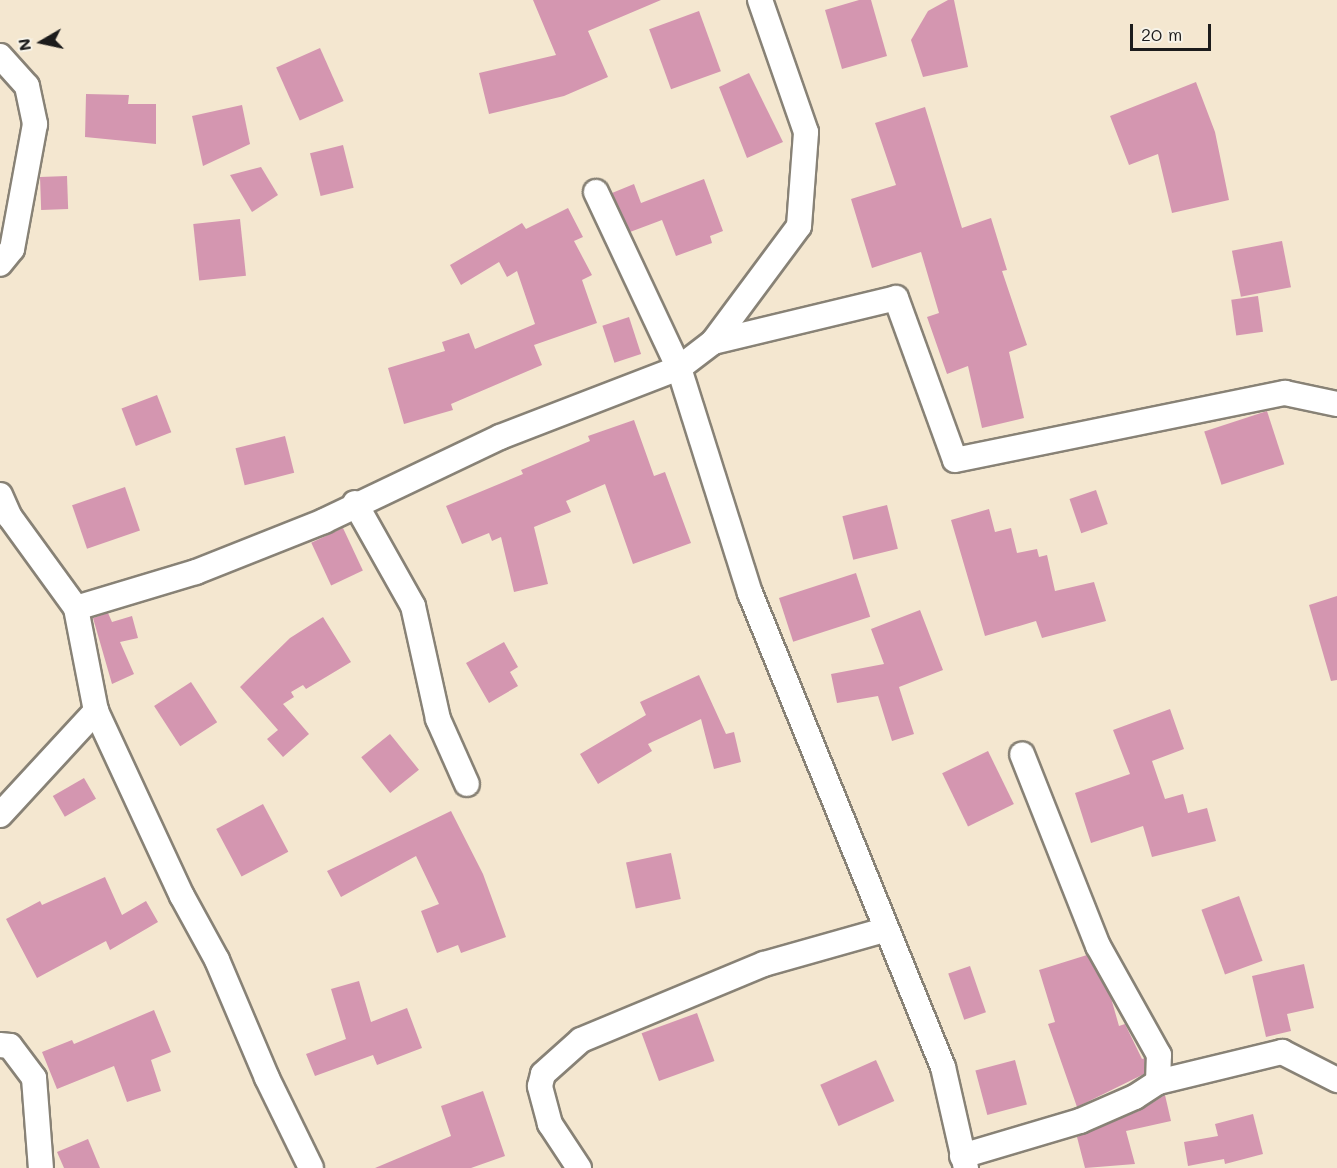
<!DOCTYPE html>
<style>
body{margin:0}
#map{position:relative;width:1337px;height:1168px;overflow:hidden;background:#f4e7d0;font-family:Mali,sans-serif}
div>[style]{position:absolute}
.building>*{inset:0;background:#d496b0;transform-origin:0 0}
.roads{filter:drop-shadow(2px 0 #888276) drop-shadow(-2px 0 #888276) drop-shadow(0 2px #888276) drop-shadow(0 -2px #888276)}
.street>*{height:24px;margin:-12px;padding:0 12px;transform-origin:12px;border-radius:12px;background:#fff}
span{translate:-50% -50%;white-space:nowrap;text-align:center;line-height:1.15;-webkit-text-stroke:6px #f7f3e8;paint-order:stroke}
.north{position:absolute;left:12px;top:12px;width:60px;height:60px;-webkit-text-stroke:4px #f7f3e8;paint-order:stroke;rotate:261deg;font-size:16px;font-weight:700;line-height:24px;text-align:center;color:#1c1c1c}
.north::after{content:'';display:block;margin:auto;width:21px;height:27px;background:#1c1c1c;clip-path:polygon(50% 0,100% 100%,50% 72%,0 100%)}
.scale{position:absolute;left:1130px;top:24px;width:81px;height:27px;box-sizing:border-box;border:3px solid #1c1c1c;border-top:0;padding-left:8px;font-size:18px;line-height:21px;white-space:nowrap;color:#1c1c1c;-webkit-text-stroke:4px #f7f3e8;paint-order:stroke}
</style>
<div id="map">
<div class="building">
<div style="clip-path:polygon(533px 0,661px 0,588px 31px,608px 77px,564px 96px,489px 114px,479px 73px,556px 55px)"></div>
<div style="clip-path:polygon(859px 0,871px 0,887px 56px,842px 69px,825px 10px)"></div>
<div style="clip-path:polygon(948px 0,954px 0,968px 67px,923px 77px,911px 40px,928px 11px)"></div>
<div style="left:699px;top:11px;width:64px;height:53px;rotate:70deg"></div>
<div style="left:320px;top:48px;width:58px;height:48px;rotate:66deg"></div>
<div style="clip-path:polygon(749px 73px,783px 142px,747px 158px,719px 87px)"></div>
<div style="clip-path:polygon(1196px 82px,1215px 132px,1229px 200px,1172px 213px,1158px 154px,1129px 165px,1110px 116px)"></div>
<div style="clip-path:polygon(86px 94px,129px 95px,128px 104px,156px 104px,156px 144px,85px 137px)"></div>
<div style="clip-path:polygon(242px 105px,250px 144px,203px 166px,192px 116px)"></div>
<div style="clip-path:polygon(925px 107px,962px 228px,991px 218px,1007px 270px,1002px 271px,1027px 345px,1009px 352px,1024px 418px,982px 428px,968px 366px,947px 374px,927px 317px,939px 313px,921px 252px,872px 268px,851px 199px,896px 185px,875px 123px)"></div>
<div style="left:343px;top:145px;width:44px;height:34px;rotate:76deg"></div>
<div style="clip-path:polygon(261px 167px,278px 195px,252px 212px,230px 175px)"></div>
<div style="left:67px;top:176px;width:33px;height:27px;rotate:88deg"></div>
<div style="clip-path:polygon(704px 179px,723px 231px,710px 236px,712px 243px,676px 256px,662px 220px,630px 232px,612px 193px,634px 184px,641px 203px)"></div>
<div style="clip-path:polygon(568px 208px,583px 237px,574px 241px,592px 275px,582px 280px,597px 323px,534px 345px,542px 365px,451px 404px,453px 410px,404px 424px,388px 368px,445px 351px,442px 342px,469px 333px,475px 349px,535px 324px,517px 271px,507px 277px,499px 262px,461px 285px,450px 265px,522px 223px,526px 229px)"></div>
<div style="left:240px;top:219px;width:57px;height:47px;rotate:84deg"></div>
<div style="left:1282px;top:241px;width:47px;height:51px;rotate:79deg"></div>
<div style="left:1258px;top:296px;width:36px;height:27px;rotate:82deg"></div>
<div style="left:629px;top:317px;width:39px;height:28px;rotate:72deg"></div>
<div style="left:157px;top:395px;width:40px;height:38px;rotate:69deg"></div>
<div style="left:1267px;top:411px;width:56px;height:66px;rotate:72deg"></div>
<div style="clip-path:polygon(634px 420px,654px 476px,665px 472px,691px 543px,633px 564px,605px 484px,566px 501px,571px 512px,534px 527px,548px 584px,514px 592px,501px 537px,492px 541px,489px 533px,462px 544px,446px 506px,523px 474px,521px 470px,590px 441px,588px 436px)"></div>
<div style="left:285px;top:436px;width:38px;height:51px;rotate:76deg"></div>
<div style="left:125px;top:487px;width:46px;height:56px;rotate:71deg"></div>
<div style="left:1096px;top:490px;width:36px;height:28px;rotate:71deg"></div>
<div style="left:887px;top:505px;width:45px;height:46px;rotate:76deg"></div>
<div style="clip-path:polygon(989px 509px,995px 532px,1011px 528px,1017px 553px,1037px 549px,1039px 557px,1047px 555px,1055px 591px,1094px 582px,1106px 621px,1042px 638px,1036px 621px,985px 636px,951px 520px)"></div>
<div style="left:343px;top:528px;width:47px;height:35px;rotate:65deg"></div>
<div style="left:856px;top:573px;width:46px;height:81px;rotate:72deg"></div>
<div style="clip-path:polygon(1337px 596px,1337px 680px,1331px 681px,1309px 605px)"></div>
<div style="clip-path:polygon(920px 610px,943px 670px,899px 687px,914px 734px,892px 741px,878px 696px,837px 703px,831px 674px,884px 664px,871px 629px)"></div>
<div style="clip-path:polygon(108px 613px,112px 622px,132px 616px,138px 638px,120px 642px,134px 674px,112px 684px,93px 618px)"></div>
<div style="clip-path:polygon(323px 617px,351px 662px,306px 689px,303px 685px,291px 692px,294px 697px,283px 704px,309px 734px,283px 757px,267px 739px,278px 730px,240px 687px,290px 638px)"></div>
<div style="clip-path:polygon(504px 642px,518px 667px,510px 672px,518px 686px,489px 703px,466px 663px)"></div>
<div style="clip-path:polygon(699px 675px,726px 734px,734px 732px,741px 762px,714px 769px,701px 719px,648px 744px,652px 751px,598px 784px,580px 754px,646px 715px,640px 702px)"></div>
<div style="left:191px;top:682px;width:48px;height:44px;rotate:57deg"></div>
<div style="clip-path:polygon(1170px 709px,1184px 749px,1152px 761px,1165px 799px,1183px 794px,1188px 813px,1207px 808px,1216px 841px,1152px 857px,1143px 826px,1091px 843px,1075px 793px,1130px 774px,1113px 730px)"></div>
<div style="left:390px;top:734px;width:46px;height:37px;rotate:51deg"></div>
<div style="left:988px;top:751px;width:59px;height:51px;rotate:64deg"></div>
<div style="left:84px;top:778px;width:24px;height:36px;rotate:60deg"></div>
<div style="left:263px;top:804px;width:54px;height:53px;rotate:62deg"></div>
<div style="clip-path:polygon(451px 811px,483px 874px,506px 937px,461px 953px,458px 945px,437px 953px,421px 911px,439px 904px,416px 856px,341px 897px,327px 871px)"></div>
<div style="left:671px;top:853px;width:47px;height:46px;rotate:78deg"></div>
<div style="clip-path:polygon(105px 877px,122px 915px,146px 901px,158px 922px,110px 950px,106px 941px,37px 978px,6px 919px,40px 901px,42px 905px)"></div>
<div style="left:1239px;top:896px;width:69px;height:40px;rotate:70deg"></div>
<div style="clip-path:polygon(1087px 955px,1111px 998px,1119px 1026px,1125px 1024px,1142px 1059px,1145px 1058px,1144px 1074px,1077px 1107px,1048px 1024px,1055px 1022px,1039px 970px)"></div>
<div style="clip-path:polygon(1304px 964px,1314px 1008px,1287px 1014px,1291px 1031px,1266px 1037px,1252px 976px)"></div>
<div style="left:970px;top:966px;width:49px;height:23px;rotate:71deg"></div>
<div style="clip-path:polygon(359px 981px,371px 1022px,407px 1008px,422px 1048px,377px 1065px,373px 1055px,315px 1076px,306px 1054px,346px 1039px,331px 989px)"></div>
<div style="clip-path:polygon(154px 1010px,171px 1052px,151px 1060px,161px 1091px,127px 1102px,114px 1066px,57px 1089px,42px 1052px,72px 1040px,74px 1044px)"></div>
<div style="left:697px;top:1013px;width:51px;height:59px;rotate:70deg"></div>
<div style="left:876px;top:1060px;width:45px;height:61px;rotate:66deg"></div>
<div style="left:1015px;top:1060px;width:46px;height:41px;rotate:75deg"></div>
<div style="clip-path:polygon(483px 1091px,505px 1156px,471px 1168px,375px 1168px,451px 1136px,441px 1106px)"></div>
<div style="clip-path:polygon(1165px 1095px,1171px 1121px,1126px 1131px,1135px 1164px,1085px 1168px,1077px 1137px,1141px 1110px)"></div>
<div style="clip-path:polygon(1253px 1114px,1263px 1154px,1225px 1164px,1224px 1159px,1188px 1166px,1184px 1142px,1218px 1136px,1215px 1124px)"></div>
<div style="clip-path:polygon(88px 1139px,100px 1168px,64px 1168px,57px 1152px)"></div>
</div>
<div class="roads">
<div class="street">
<div style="left:0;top:56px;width:40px;rotate:48deg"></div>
<div style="left:27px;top:86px;width:39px;rotate:78deg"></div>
<div style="left:35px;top:124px;width:127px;rotate:100.4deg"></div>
<div style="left:12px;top:249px;width:19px;rotate:129deg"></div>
<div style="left:596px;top:192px;width:195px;rotate:64.8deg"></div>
<div style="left:679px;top:368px;width:236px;rotate:72.5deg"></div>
<div style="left:750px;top:593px;width:512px;rotate:67.85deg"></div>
<div style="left:943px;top:1067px;width:104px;rotate:77.2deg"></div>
<div style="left:713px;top:342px;width:144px;rotate:-53.4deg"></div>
<div style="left:799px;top:226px;width:94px;rotate:-85.7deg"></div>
<div style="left:806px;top:132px;width:140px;rotate:-109.2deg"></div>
<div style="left:0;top:495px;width:24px;rotate:66deg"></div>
<div style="left:10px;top:517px;width:112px;rotate:54deg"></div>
<div style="left:355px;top:503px;width:118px;rotate:60.6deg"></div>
<div style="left:413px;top:606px;width:116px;rotate:77.5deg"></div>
<div style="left:438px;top:719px;width:71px;rotate:66deg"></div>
<div style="left:96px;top:711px;width:204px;rotate:65.1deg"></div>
<div style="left:182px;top:896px;width:73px;rotate:61.3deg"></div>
<div style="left:217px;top:960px;width:128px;rotate:67deg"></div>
<div style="left:267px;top:1078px;width:100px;rotate:63.9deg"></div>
<div style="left:0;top:815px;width:142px;rotate:-47.3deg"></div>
<div style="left:96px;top:711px;width:105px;rotate:-101deg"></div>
<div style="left:76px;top:608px;width:125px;rotate:-16.7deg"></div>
<div style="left:196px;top:572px;width:138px;rotate:-21.7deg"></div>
<div style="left:324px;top:521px;width:195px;rotate:-25.5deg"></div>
<div style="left:500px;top:437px;width:192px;rotate:-21.1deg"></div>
<div style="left:679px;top:368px;width:43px;rotate:-37.4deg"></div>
<div style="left:713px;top:342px;width:188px;rotate:-13.5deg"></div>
<div style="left:896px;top:298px;width:172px;rotate:70deg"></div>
<div style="left:955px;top:460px;width:337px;rotate:-11.5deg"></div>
<div style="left:1285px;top:393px;width:53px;rotate:11.9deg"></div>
<div style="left:0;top:1045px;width:10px;rotate:6deg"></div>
<div style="left:10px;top:1046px;width:40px;rotate:53deg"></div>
<div style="left:34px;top:1078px;width:90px;rotate:85.6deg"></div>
<div style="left:1158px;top:1082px;width:128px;rotate:-13.6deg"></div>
<div style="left:1282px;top:1052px;width:62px;rotate:27deg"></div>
<div style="left:962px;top:1156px;width:123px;rotate:-16.5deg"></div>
<div style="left:1080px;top:1121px;width:60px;rotate:-23.6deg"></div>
<div style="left:1135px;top:1097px;width:27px;rotate:-33deg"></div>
<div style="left:1158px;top:1082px;width:27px;rotate:-88deg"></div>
<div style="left:1159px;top:1055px;width:125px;rotate:-119.2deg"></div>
<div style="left:1098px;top:946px;width:206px;rotate:-111.6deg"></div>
<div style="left:579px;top:1168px;width:53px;rotate:-123.4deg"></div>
<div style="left:550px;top:1124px;width:39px;rotate:-105deg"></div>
<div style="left:540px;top:1086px;width:12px;rotate:-76deg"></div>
<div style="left:543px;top:1074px;width:51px;rotate:-41.8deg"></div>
<div style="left:581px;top:1040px;width:198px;rotate:-22.6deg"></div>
<div style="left:764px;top:964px;width:125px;rotate:-15.8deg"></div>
</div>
</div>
<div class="north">N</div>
<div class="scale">20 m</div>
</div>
